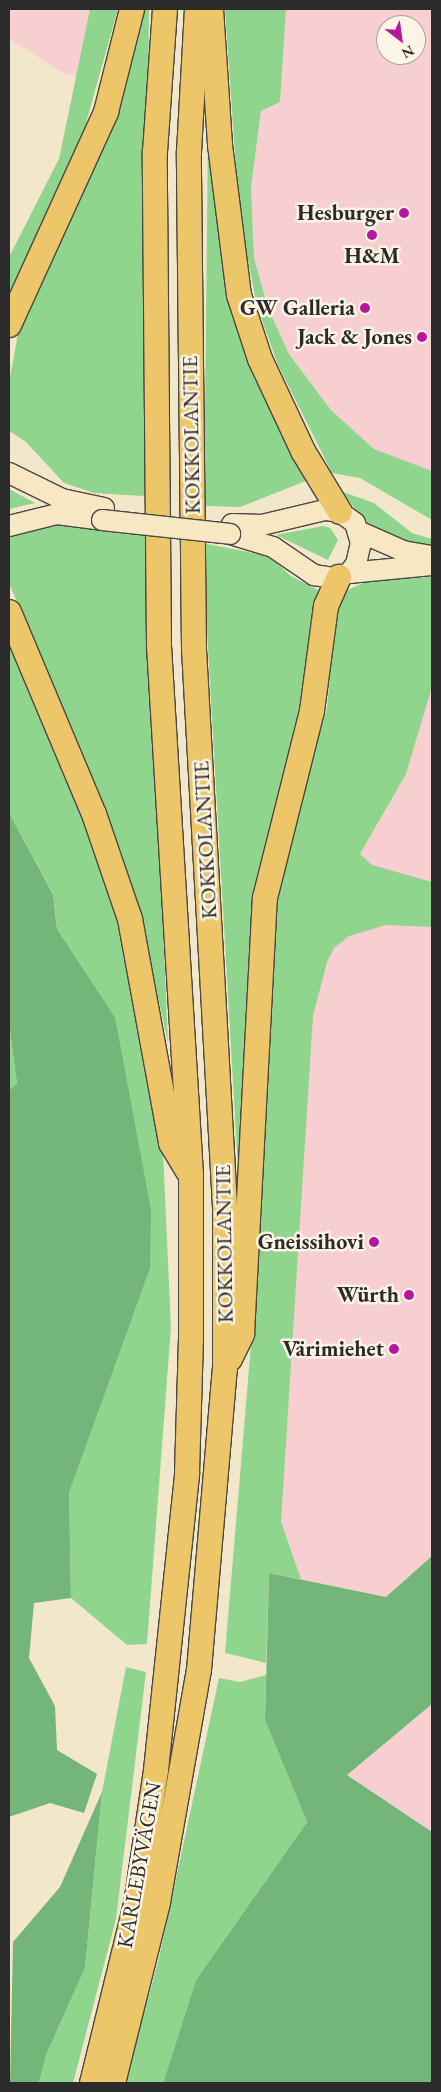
<!DOCTYPE html>
<meta charset="utf-8">
<style>
body{margin:0}
#map{position:relative;width:441px;height:2092px;overflow:hidden;background:#f3e7cb;font-family:"EB Garamond",serif}
div>[style]{position:absolute}
.built>*{inset:0;background:#f7cfd1}
.green>*{inset:0;background:#90d58e}
.forest>*{inset:0;background:#74b679}
.roads{filter:drop-shadow(1px 0 #494743) drop-shadow(-1px 0 #494743) drop-shadow(0 1px #494743) drop-shadow(0 -1px #494743)}
.secondary>*{height:20px;margin:-10px;padding:0 10px;transform-origin:10px;border-radius:10px;background:#f7e8c3}
.trunk>*{height:24px;margin:-12px;padding:0 12px;transform-origin:12px;border-radius:12px;background:#ecc669}
.bridges{filter:drop-shadow(1px 0 #494743) drop-shadow(-1px 0 #494743) drop-shadow(0 1px #494743) drop-shadow(0 -1px #494743)}
.secondary-bridge>*{height:20px;margin:-10px;padding:0 10px;transform-origin:10px;border-radius:10px;background:#f7e8c3}
.dots>*{width:14px;height:14px;translate:-50% -50%;box-sizing:border-box;border:2px solid #fcf5e5;border-radius:50%}
span{translate:-50% -50%;white-space:nowrap;text-align:center;line-height:1.15;-webkit-text-stroke:5px #fcf5e5;paint-order:stroke}
.poi-label{font-size:22px;color:#2b2b2b;font-weight:700}
.right{translate:-100% -50%;text-align:right}
.street-label{font-size:22px;color:#2b2b2b}
.frame{position:absolute;inset:0;border:10px solid #2b2b2b;pointer-events:none}
.north{position:absolute;left:376px;top:15px;width:50px;height:50px;box-sizing:border-box;background:#fcf5e5;border:1px solid #a8a49b;border-radius:50%;rotate:150deg;font-size:14px;font-weight:700;line-height:20px;text-align:center;color:#2b2b2b}
.north::after{content:'';display:block;margin:auto;width:18px;height:22px;background:#b5179e;clip-path:polygon(50% 0,100% 100%,50% 72%,0 100%)}
</style>
<div id="map">
<div class="built">
<div style="clip-path:polygon(9px 9px,90px 9px,78px 76px,65px 74px,9px 39px)"></div>
<div style="clip-path:polygon(evenodd,286px 9px,432px 9px,432px 471px,374px 449px,331px 410px,289px 354px,268px 308px,254px 258px,251px 187px,261px 111px,280px 102px,286px 9px,386px 25px,416px 25px,416px 55px,386px 55px,386px 25px)"></div>
<div style="clip-path:polygon(432px 687px,432px 1556px,386px 1597px,269px 1573px,304px 952px,406px 774px)"></div>
<div style="clip-path:polygon(432px 1704px,432px 1832px,347px 1775px)"></div>
</div>
<div class="green">
<div style="clip-path:polygon(90px 9px,118px 9px,72px 173px,9px 295px,9px 257px,59px 159px)"></div>
<div style="clip-path:polygon(139px 9px,149px 9px,144px 496px,94px 493px,64px 483px,25px 441px,9px 431px,9px 383px,19px 328px)"></div>
<div style="clip-path:polygon(225px 9px,286px 9px,280px 102px,261px 111px,251px 187px,254px 258px,268px 308px,289px 354px,331px 410px,374px 449px,432px 471px,432px 520px,360px 478px,332px 473px,278px 365px,257px 306px,239px 214px)"></div>
<div style="clip-path:polygon(208px 132px,293px 456px,306px 481px,240px 507px,204px 506px)"></div>
<div style="clip-path:polygon(9px 489px,35px 503px,9px 509px)"></div>
<div style="clip-path:polygon(343px 492px,374px 503px,412px 533px,432px 539px,432px 547px,391px 541px,370px 530px)"></div>
<div style="clip-path:polygon(84px 523px,146px 534px,168px 1043px,145px 938px,90px 778px,9px 583px,9px 538px,37px 527px)"></div>
<div style="clip-path:polygon(323px 526px,330px 528px,338px 540px,328px 560px,276px 535px)"></div>
<div style="clip-path:polygon(202px 543px,269px 556px,291px 576px,320px 591px,304px 710px,261px 870px,240px 1205px)"></div>
<div style="clip-path:polygon(432px 577px,432px 687px,406px 774px,360px 854px,372px 865px,432px 882px,432px 927px,386px 925px,349px 936px,334px 948px,327px 962px,313px 1016px,281px 1522px,301px 1579px,269px 1573px,266px 1663px,225px 1653px,256px 1285px,267px 956px,284px 858px,327px 708px,336px 610px,348px 590px,371px 579px)"></div>
<div style="clip-path:polygon(9px 636px,91px 832px,124px 938px,163px 1152px,171px 1327px,147px 1644px,127px 1645px,71px 1598px,69px 1493px,150px 1269px,115px 1017px,57px 929px,53px 893px,9px 813px)"></div>
<div style="clip-path:polygon(9px 1023px,17px 1084px,9px 1090px)"></div>
<div style="clip-path:polygon(126px 1667px,146px 1672px,116px 1919px,73px 2083px,39px 2083px,46px 2055px,85px 1968px,102px 1792px)"></div>
<div style="clip-path:polygon(266px 1675px,265px 1720px,307px 1822px,196px 1980px,163px 2083px,125px 2083px,159px 1958px,219px 1678px,240px 1682px)"></div>
</div>
<div class="forest">
<div style="clip-path:polygon(9px 813px,53px 894px,57px 929px,115px 1017px,151px 1210px,150px 1269px,69px 1493px,71px 1598px,34px 1603px,29px 1658px,55px 1706px,57px 1750px,97px 1774px,84px 1813px,50px 1803px,9px 1817px,9px 1090px,17px 1084px,9px 1023px)"></div>
<div style="clip-path:polygon(432px 1556px,432px 1704px,347px 1775px,432px 1832px,432px 2083px,163px 2083px,196px 1980px,307px 1822px,265px 1720px,269px 1573px,386px 1597px)"></div>
<div style="clip-path:polygon(102px 1792px,85px 1968px,46px 2055px,39px 2083px,10px 2083px,13px 1942px,60px 1887px)"></div>
</div>
<div class="roads">
<div class="secondary">
<div style="left:9px;top:473px;width:59px;rotate:26.1deg"></div>
<div style="left:62px;top:499px;width:43px;rotate:12.1deg"></div>
<div style="left:9px;top:526px;width:49px;rotate:-14deg"></div>
<div style="left:57px;top:514px;width:45px;rotate:7.6deg"></div>
<div style="left:360px;top:532px;width:47px;rotate:23.8deg"></div>
<div style="left:403px;top:551px;width:29px;rotate:10deg"></div>
<div style="left:230px;top:534px;width:45px;rotate:16.8deg"></div>
<div style="left:273px;top:547px;width:50px;rotate:34.3deg"></div>
<div style="left:314px;top:575px;width:19px;rotate:9deg"></div>
<div style="left:333px;top:578px;width:17px;rotate:-17deg"></div>
<div style="left:349px;top:573px;width:11px;rotate:-52deg"></div>
<div style="left:356px;top:564px;width:22px;rotate:-77deg"></div>
<div style="left:361px;top:543px;width:21px;rotate:-107deg"></div>
<div style="left:355px;top:523px;width:19px;rotate:-144deg"></div>
<div style="left:340px;top:512px;width:15px;rotate:-172deg"></div>
<div style="left:325px;top:510px;width:65px;rotate:166.6deg"></div>
<div style="left:262px;top:525px;width:30px;rotate:-178deg"></div>
<div style="left:349px;top:573px;width:83px;rotate:-5.5deg"></div>
</div>
<div class="trunk">
<div style="left:211px;top:9px;width:136px;rotate:86.2deg"></div>
<div style="left:220px;top:145px;width:151px;rotate:82.8deg"></div>
<div style="left:239px;top:295px;width:67px;rotate:71.8deg"></div>
<div style="left:260px;top:359px;width:102px;rotate:64.9deg"></div>
<div style="left:303px;top:451px;width:71px;rotate:58.8deg"></div>
<div style="left:9px;top:325px;width:234px;rotate:-65.5deg"></div>
<div style="left:106px;top:112px;width:106px;rotate:-75.8deg"></div>
<div style="left:9px;top:612px;width:219px;rotate:67.2deg"></div>
<div style="left:94px;top:814px;width:111px;rotate:71.1deg"></div>
<div style="left:130px;top:919px;width:228px;rotate:79.6deg"></div>
<div style="left:171px;top:1143px;width:33px;rotate:59deg"></div>
<div style="left:230px;top:1359px;width:28px;rotate:-64deg"></div>
<div style="left:242px;top:1334px;width:437px;rotate:-87deg"></div>
<div style="left:265px;top:898px;width:193px;rotate:-75.9deg"></div>
<div style="left:312px;top:711px;width:106px;rotate:-82.4deg"></div>
<div style="left:326px;top:606px;width:32px;rotate:-66deg"></div>
<div style="left:92px;top:2083px;width:184px;rotate:-76.2deg"></div>
<div style="left:136px;top:1904px;width:135px;rotate:-81.5deg"></div>
<div style="left:156px;top:1770px;width:299px;rotate:-84deg"></div>
<div style="left:187px;top:1473px;width:134px;rotate:-88.3deg"></div>
<div style="left:191px;top:1339px;width:164px;rotate:-90deg"></div>
<div style="left:191px;top:1175px;width:530px;rotate:-93.46deg"></div>
<div style="left:159px;top:646px;width:494px;rotate:-90.5deg"></div>
<div style="left:155px;top:152px;width:143px;rotate:-86deg"></div>
<div style="left:113px;top:2083px;width:187px;rotate:-76deg"></div>
<div style="left:158px;top:1902px;width:236px;rotate:-80deg"></div>
<div style="left:199px;top:1670px;width:302px;rotate:-85.1deg"></div>
<div style="left:225px;top:1369px;width:162px;rotate:-90deg"></div>
<div style="left:225px;top:1207px;width:559px;rotate:-93.18deg"></div>
<div style="left:194px;top:649px;width:497px;rotate:-90.6deg"></div>
<div style="left:189px;top:152px;width:143px;rotate:-86.8deg"></div>
</div>
</div>
<div class="bridges">
<div class="secondary-bridge">
<div style="left:102px;top:520px;width:129px;rotate:6.2deg"></div>
</div>
</div>
<div class="dots">
<div style="left:404px;top:213px;background:#b5179e"></div>
<div style="left:372px;top:235px;background:#b5179e"></div>
<div style="left:365px;top:308px;background:#b5179e"></div>
<div style="left:422px;top:337px;background:#b5179e"></div>
<div style="left:374px;top:1242px;background:#b5179e"></div>
<div style="left:409px;top:1295px;background:#b5179e"></div>
<div style="left:394px;top:1349px;background:#b5179e"></div>
</div>
<div class="poi-label">
<span class="right" style="left:394px;top:213px">Hesburger</span>
<span style="left:372px;top:256px">H&amp;M</span>
<span class="right" style="left:355px;top:308px">GW Galleria</span>
<span class="right" style="left:412px;top:337px">Jack &amp; Jones</span>
<span class="right" style="left:364px;top:1242px">Gneissihovi</span>
<span class="right" style="left:399px;top:1295px">Würth</span>
<span class="right" style="left:384px;top:1349px">Värimiehet</span>
</div>
<div class="street-label">
<span style="left:191px;top:435px;rotate:-91deg">KOKKOLANTIE</span>
<span style="left:205px;top:840px;rotate:-93deg">KOKKOLANTIE</span>
<span style="left:224px;top:1244px;rotate:-91deg">KOKKOLANTIE</span>
<span style="left:139px;top:1865px;rotate:-80deg">KARLEBYVÄGEN</span>
</div>
<div class="frame"></div>
<div class="north">N</div>
</div>
